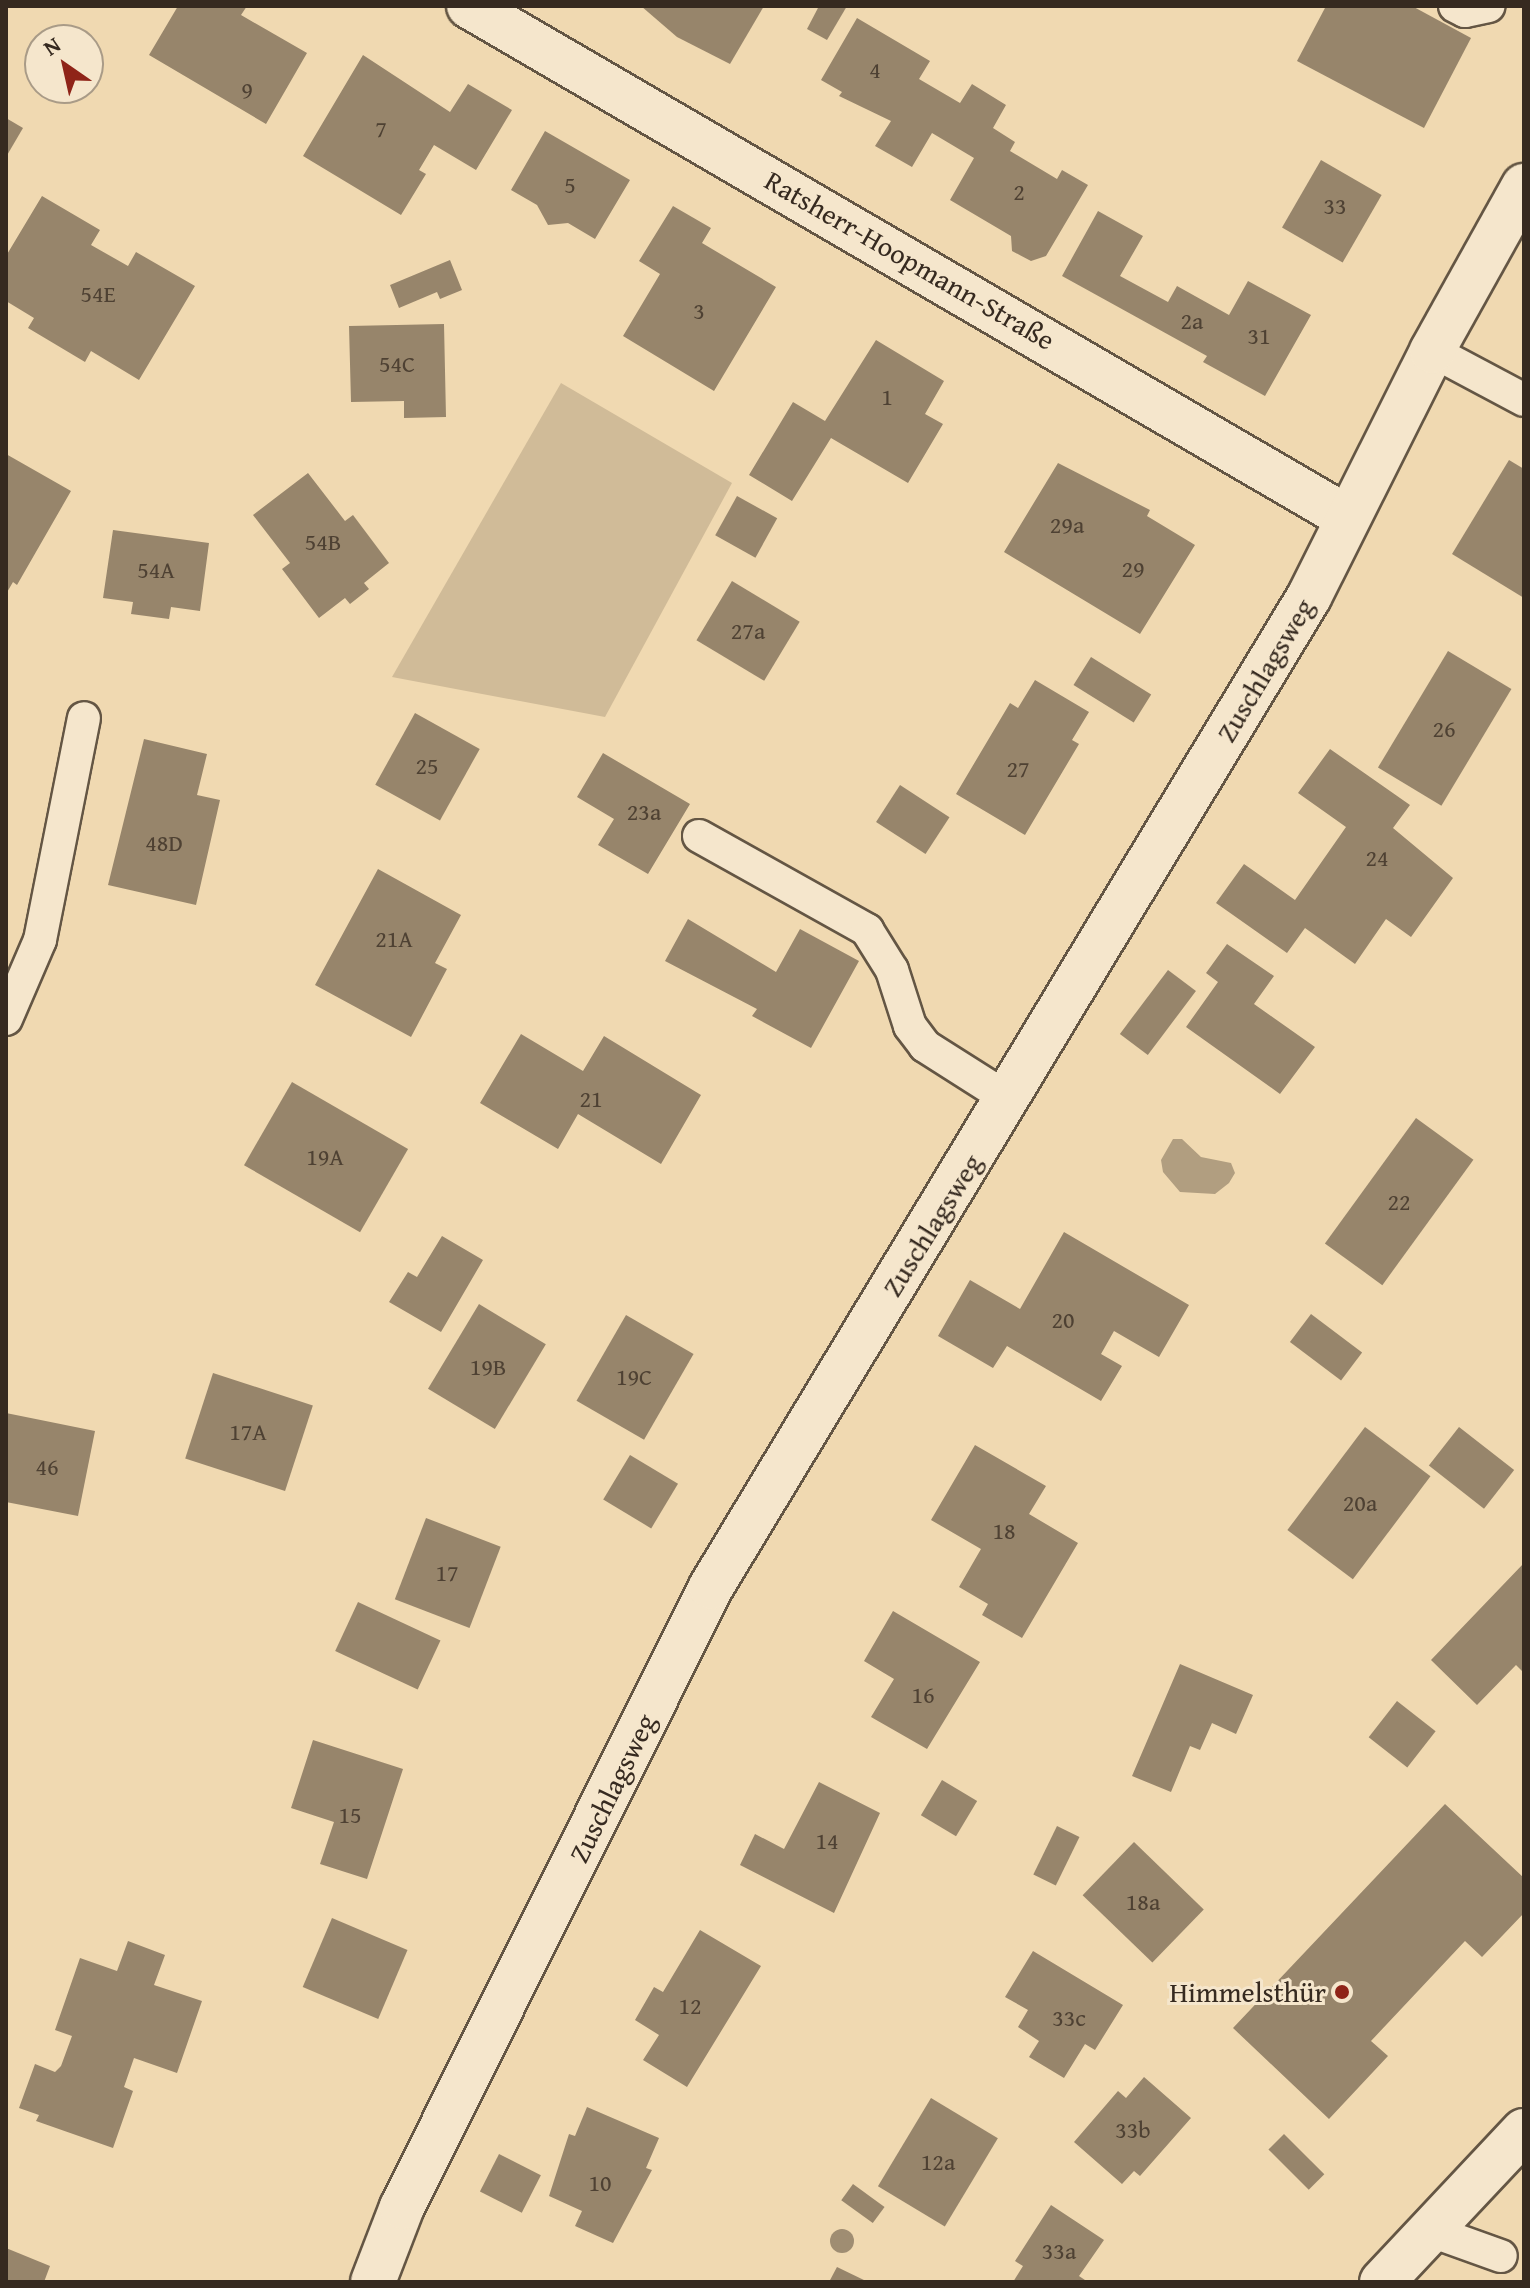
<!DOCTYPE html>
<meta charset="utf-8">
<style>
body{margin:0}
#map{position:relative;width:1530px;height:2288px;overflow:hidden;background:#f0d9b1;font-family:"Gentium Book Plus",serif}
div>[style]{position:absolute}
.green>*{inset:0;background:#d0bb98}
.water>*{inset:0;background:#b19e80}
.building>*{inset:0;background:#97856b;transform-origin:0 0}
.roads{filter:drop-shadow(2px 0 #645644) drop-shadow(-2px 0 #645644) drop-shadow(0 2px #645644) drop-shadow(0 -2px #645644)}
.service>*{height:32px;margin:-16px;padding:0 16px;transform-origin:16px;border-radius:16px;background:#f5e6cc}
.minor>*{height:44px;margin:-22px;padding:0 22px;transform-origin:22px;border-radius:22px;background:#f5e6cc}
.secondary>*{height:44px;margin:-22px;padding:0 22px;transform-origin:22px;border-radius:22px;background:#f5e6cc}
.trees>*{width:24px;height:24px;margin:-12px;border-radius:50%;background:#9f8d72}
.dots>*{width:22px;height:22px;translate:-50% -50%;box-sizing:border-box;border:4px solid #f5e6cc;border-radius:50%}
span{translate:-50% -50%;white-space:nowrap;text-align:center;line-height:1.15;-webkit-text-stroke:6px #f5e6cc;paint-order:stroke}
.number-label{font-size:24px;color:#4e4133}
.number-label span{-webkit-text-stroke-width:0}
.street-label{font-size:28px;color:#362a20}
.poi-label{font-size:28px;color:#362a20}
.right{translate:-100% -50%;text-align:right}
.frame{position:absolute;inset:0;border:8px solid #362a20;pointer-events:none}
.north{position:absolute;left:24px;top:24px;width:80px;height:80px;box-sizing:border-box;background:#f5e6cc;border:2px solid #a99b87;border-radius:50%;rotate:326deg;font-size:22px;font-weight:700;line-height:32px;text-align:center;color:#362a20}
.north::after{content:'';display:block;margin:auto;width:28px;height:36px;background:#8f2418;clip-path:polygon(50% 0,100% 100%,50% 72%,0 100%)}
</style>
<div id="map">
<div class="green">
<div style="clip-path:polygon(561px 383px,732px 483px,605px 717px,392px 677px)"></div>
</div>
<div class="water">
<div style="clip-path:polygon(1173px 1139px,1182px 1139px,1201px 1157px,1231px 1163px,1235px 1173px,1229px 1183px,1215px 1194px,1180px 1192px,1163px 1172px,1161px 1160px)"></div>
</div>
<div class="building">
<div style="clip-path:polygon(178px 6px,247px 6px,241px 15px,307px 53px,266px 124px,149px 55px)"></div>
<div style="clip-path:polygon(641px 6px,764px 6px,730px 64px,677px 37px)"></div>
<div style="clip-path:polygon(819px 6px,847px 6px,827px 40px,807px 29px)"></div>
<div style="clip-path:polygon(1326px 6px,1412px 6px,1471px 38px,1424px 128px,1297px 61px)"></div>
<div style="clip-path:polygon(857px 18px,930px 61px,919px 79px,960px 103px,972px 84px,1006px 105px,993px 128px,1015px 142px,1010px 151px,1057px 179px,1062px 170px,1088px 185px,1046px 256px,1031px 261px,1012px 251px,1011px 236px,950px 200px,974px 158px,932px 133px,912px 167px,875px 146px,891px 121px,839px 96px,842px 92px,821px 80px)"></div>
<div style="clip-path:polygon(363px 55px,450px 112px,468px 84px,512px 110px,476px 170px,434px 145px,419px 170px,426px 174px,401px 215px,303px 156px)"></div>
<div style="clip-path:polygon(6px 118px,23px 128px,6px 157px)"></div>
<div style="clip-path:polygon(545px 131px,630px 180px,595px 239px,568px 223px,548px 225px,537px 205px,511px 190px)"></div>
<div style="left:1321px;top:160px;width:70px;height:78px;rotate:30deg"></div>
<div style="clip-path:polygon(42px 196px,100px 230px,91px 245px,128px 266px,136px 252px,195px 286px,139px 380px,91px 351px,85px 362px,28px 328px,34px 318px,6px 301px,6px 256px)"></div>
<div style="clip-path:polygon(673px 206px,711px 228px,702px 243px,776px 287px,714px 391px,623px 336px,660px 274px,639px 261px)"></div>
<div style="clip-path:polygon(1098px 211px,1143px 236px,1120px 276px,1168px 302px,1177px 286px,1229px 315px,1248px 281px,1311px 315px,1265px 396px,1203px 362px,1207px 356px,1062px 276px)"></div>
<div style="clip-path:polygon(450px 260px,462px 290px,440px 299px,437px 292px,399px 308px,390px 285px)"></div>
<div style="clip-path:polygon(444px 324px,446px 417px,404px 418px,404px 401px,351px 402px,349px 326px)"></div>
<div style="clip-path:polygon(876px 340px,944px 381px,925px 414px,943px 424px,908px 483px,831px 438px,792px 501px,749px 475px,793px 402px,825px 421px)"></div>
<div style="clip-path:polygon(6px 454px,71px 491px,17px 585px,13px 582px,6px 594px)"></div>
<div style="clip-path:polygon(1509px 460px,1524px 469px,1524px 598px,1452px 554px)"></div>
<div style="clip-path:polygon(1058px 463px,1150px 510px,1147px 516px,1195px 545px,1140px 634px,1004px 552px)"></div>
<div style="clip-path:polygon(308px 473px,345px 521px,353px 515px,389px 563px,364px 583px,369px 589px,350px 604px,345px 598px,319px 618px,282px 569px,290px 563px,253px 515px)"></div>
<div style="left:737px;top:496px;width:46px;height:45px;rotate:29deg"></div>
<div style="clip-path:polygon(113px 530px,209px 543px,200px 611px,171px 607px,169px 619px,131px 614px,133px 602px,103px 598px)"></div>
<div style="left:732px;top:581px;width:79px;height:69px;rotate:31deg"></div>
<div style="left:1448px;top:651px;width:74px;height:136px;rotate:31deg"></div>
<div style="left:1091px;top:657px;width:71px;height:33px;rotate:32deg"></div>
<div style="clip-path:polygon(1035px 680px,1089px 712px,1072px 740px,1079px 744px,1025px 835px,956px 794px,1010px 703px,1018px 708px)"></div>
<div style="left:415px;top:713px;width:74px;height:82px;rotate:29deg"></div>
<div style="clip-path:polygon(144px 739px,207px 754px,197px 795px,220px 800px,196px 905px,108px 885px)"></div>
<div style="clip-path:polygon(1330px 749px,1410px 805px,1393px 828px,1453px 878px,1411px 937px,1386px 919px,1355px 964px,1305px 928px,1287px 953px,1216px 903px,1244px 864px,1295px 900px,1346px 827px,1298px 793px)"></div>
<div style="clip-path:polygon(603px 753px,690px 804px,648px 874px,598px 845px,614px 819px,577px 797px)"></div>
<div style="left:900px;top:785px;width:59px;height:44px;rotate:33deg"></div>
<div style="clip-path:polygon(378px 869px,461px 915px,435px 963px,447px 969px,411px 1037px,315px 985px)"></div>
<div style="clip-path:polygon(688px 919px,776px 972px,800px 929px,859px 961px,811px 1048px,752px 1016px,757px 1009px,665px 961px)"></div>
<div style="clip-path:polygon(1227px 944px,1274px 976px,1254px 1004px,1315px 1047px,1280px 1094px,1186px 1027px,1218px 982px,1206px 973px)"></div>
<div style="left:1168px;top:970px;width:35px;height:80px;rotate:37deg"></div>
<div style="clip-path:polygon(521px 1034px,583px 1071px,604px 1036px,701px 1095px,661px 1164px,578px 1114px,558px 1149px,480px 1103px)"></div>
<div style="left:292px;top:1082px;width:134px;height:96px;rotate:30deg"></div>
<div style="left:1416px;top:1118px;width:71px;height:155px;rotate:36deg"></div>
<div style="clip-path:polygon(1064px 1232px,1189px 1305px,1159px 1357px,1114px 1331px,1101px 1354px,1122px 1366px,1101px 1401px,1007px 1346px,993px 1368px,938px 1336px,970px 1280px,1020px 1309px)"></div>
<div style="clip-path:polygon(442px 1236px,483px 1260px,441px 1332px,389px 1302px,408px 1272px,417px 1277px)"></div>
<div style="left:479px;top:1304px;width:78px;height:99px;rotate:31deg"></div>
<div style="left:1311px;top:1314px;width:64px;height:35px;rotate:37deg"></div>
<div style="left:626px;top:1315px;width:78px;height:99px;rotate:30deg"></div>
<div style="left:213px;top:1373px;width:105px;height:90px;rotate:18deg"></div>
<div style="clip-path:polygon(6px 1413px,95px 1431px,78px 1516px,6px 1502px)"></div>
<div style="left:1365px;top:1427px;width:82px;height:129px;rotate:37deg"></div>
<div style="left:1459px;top:1427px;width:70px;height:49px;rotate:38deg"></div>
<div style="clip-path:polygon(975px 1445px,1046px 1486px,1029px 1514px,1078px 1543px,1022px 1638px,982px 1615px,988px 1604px,959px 1587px,981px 1549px,931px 1520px)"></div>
<div style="left:630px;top:1455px;width:56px;height:52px;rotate:31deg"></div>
<div style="left:426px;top:1518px;width:80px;height:87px;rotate:21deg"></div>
<div style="clip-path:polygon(1524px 1563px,1524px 1673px,1516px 1665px,1477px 1705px,1431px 1660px)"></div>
<div style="left:358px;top:1602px;width:91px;height:54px;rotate:25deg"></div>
<div style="clip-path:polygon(893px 1611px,980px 1662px,927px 1749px,871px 1717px,894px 1679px,864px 1661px)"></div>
<div style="clip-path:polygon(1180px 1664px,1253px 1695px,1236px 1734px,1212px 1723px,1200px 1750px,1190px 1746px,1171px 1792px,1132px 1776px)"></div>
<div style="left:1397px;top:1701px;width:49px;height:46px;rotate:38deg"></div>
<div style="clip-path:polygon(313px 1740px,403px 1769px,367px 1879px,320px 1864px,334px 1822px,291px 1808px)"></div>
<div style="left:942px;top:1780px;width:41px;height:41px;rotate:31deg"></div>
<div style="clip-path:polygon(819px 1782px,880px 1813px,834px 1913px,740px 1865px,755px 1834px,784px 1849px)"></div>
<div style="clip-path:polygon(1445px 1804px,1524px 1878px,1524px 1913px,1482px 1957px,1465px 1941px,1371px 2041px,1388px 2056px,1329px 2119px,1233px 2028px)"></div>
<div style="left:1057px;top:1826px;width:25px;height:54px;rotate:26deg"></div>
<div style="left:1134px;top:1842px;width:97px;height:74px;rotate:44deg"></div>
<div style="left:332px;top:1918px;width:82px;height:75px;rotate:23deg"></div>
<div style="clip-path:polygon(700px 1930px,761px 1966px,687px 2087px,643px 2060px,659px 2035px,635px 2020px,654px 1987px,663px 1992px)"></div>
<div style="clip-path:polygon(128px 1941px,165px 1955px,154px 1985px,202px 2001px,177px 2073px,134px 2058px,124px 2087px,133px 2091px,113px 2148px,36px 2121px,39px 2115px,19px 2108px,35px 2064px,55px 2072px,61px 2066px,72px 2036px,55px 2030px,80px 1958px,117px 1971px)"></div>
<div style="clip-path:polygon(1033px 1951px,1123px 2005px,1095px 2050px,1085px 2044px,1064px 2078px,1029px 2057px,1039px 2041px,1018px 2027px,1028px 2010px,1005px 1997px)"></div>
<div style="clip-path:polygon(1144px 2077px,1191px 2118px,1140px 2176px,1134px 2171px,1122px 2184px,1074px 2142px,1118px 2091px,1126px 2098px)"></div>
<div style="left:931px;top:2098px;width:78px;height:103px;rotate:31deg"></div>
<div style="clip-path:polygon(587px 2107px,659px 2138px,646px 2168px,652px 2170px,613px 2243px,575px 2226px,582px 2211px,549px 2196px,569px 2134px,575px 2136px)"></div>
<div style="left:1284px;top:2134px;width:57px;height:22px;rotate:45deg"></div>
<div style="left:499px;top:2154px;width:47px;height:42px;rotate:27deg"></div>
<div style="left:853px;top:2184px;width:39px;height:20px;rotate:36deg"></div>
<div style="clip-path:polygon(1051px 2205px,1104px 2240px,1079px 2276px,1088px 2282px,1013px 2282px,1023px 2266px,1015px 2261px)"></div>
<div style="clip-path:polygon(6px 2248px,50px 2266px,44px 2282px,6px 2282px)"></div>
<div style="clip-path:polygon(837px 2267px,868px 2282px,829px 2282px)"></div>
</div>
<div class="roads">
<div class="service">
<div style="left:1455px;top:6px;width:11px;rotate:27deg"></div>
<div style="left:1465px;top:11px;width:24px;rotate:-12deg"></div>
<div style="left:1432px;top:351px;width:104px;rotate:28deg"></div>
<div style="left:699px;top:836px;width:193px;rotate:29.2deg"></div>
<div style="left:867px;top:930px;width:47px;rotate:58deg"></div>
<div style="left:892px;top:970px;width:59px;rotate:72.2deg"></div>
<div style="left:910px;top:1026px;width:25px;rotate:53deg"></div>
<div style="left:925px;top:1046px;width:101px;rotate:32.4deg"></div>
<div style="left:6px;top:1019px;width:86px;rotate:-66.7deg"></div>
<div style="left:40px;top:940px;width:226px;rotate:-78.8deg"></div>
<div style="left:1431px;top:2231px;width:74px;rotate:19.7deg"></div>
</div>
<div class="minor">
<div style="left:469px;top:6px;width:1017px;rotate:30.22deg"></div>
<div style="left:373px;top:2282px;width:80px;rotate:-68.9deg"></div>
<div style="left:402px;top:2207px;width:693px;rotate:-63.51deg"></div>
<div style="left:711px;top:1587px;width:1157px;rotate:-58.87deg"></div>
<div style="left:1309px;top:597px;width:275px;rotate:-63.4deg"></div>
<div style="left:1432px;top:351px;width:189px;rotate:-60.9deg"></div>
</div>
<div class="secondary">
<div style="left:1382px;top:2282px;width:207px;rotate:-46.8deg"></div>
</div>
</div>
<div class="trees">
<div style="left:842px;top:2241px"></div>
</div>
<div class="dots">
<div style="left:1342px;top:1992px;background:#8f2418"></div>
</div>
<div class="number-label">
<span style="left:875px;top:70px">4</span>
<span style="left:247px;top:90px">9</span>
<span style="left:381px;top:129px">7</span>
<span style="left:570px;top:185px">5</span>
<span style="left:1019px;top:192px">2</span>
<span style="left:1335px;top:206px">33</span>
<span style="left:98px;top:294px">54E</span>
<span style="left:699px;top:311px">3</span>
<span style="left:1192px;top:321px">2a</span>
<span style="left:1259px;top:336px">31</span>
<span style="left:397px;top:364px">54C</span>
<span style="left:887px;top:397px">1</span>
<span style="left:1067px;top:525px">29a</span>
<span style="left:323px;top:542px">54B</span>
<span style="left:1133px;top:569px">29</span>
<span style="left:156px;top:570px">54A</span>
<span style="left:748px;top:631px">27a</span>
<span style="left:1444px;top:729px">26</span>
<span style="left:427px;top:766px">25</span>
<span style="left:1018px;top:769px">27</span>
<span style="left:644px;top:812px">23a</span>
<span style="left:164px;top:843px">48D</span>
<span style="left:1377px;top:858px">24</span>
<span style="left:394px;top:939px">21A</span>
<span style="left:591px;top:1099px">21</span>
<span style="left:325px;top:1157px">19A</span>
<span style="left:1399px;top:1202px">22</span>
<span style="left:1063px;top:1320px">20</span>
<span style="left:488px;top:1367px">19B</span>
<span style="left:634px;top:1377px">19C</span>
<span style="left:248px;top:1432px">17A</span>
<span style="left:47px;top:1467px">46</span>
<span style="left:1360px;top:1503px">20a</span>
<span style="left:1004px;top:1531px">18</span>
<span style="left:447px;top:1573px">17</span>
<span style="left:923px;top:1695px">16</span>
<span style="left:350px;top:1815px">15</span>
<span style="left:827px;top:1841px">14</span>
<span style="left:1143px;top:1902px">18a</span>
<span style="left:690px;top:2006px">12</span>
<span style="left:1069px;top:2018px">33c</span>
<span style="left:1133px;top:2130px">33b</span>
<span style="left:938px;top:2162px">12a</span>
<span style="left:600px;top:2183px">10</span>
<span style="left:1059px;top:2251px">33a</span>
</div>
<div class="street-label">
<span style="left:910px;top:260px;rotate:30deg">Ratsherr-Hoopmann-Straße</span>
<span style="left:1265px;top:670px;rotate:-59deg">Zuschlagsweg</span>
<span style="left:932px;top:1225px;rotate:-58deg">Zuschlagsweg</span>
<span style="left:612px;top:1788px;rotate:-64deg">Zuschlagsweg</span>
</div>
<div class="poi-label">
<span class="right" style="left:1326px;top:1992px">Himmelsthür</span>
</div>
<div class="frame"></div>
<div class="north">N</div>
</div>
